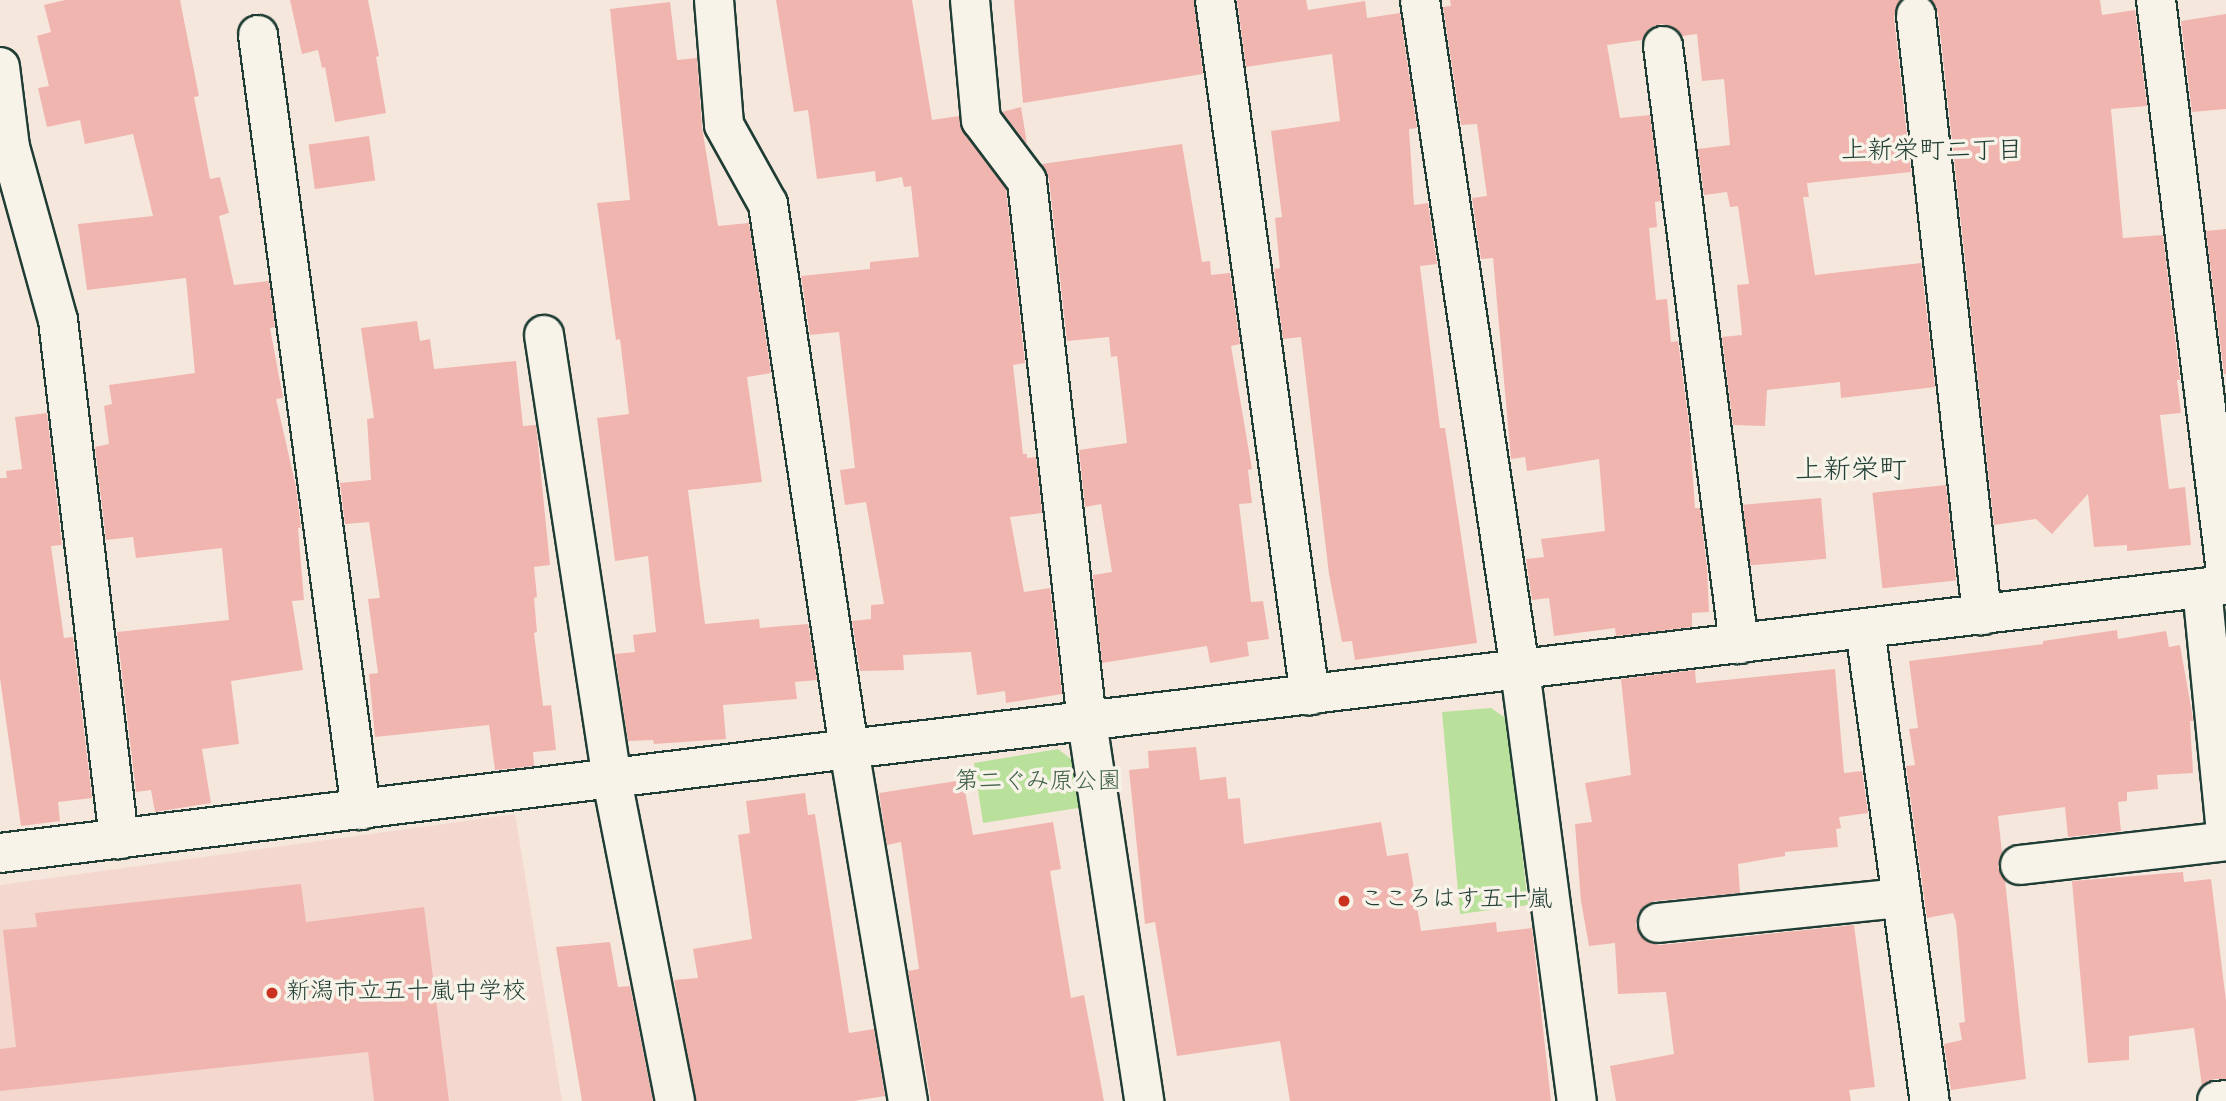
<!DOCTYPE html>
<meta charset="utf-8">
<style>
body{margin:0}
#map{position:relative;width:2226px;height:1101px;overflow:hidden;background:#f6e7dd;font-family:"Indie Flower","Klee One",sans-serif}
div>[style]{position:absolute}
.built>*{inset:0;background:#f4d8cf}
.green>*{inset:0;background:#bae19c}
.building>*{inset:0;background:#f0b5af;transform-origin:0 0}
.roads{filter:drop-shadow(2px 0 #1f3d34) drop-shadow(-2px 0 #1f3d34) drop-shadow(0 2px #1f3d34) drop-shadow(0 -2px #1f3d34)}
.minor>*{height:38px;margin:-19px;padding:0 19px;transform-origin:19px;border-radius:19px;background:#f7f3e8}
.dots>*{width:19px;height:19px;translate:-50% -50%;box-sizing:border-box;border:4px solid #f7f3e8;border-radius:50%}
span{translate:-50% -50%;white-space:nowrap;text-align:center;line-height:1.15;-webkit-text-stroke:7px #f7f3e8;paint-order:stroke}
.park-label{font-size:24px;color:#3e5e49}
.poi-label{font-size:24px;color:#1f3d34}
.left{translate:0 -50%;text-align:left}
.neighbourhood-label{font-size:26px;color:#1f3d34}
.quarter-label{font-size:28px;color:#1f3d34}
</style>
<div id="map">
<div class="built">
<div style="clip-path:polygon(515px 814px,562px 1101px,0 1101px,0 885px)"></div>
</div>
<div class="green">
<div style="clip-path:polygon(1491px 708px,1507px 719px,1528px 905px,1460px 914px,1442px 712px)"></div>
<div style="clip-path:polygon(1058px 749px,1076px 763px,1084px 807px,983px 823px,974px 763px)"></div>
</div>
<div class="building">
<div style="clip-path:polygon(65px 0,180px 0,199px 96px,194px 97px,210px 179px,220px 177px,229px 213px,219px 216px,234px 285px,269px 281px,275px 327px,270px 328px,283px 398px,276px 399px,296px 487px,301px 528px,298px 528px,304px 600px,292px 601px,303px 670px,231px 681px,239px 744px,202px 749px,211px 803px,155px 812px,151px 790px,136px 792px,117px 632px,229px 620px,222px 548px,136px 558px,133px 537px,106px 540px,95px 447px,109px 444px,104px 406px,112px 404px,109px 385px,195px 373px,186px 278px,87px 290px,78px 224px,153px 216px,133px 134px,85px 144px,80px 120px,47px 127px,38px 88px,49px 86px,37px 36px,51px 32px,44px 5px)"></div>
<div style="clip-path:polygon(290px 0,368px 0,379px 56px,376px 57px,386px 113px,335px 122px,325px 67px,322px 68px,318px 50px,302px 54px)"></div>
<div style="clip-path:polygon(776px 0,912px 0,932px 120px,959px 116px,964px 133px,1006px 189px,1025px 363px,1013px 365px,1023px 454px,1027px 454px,1027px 458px,1036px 457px,1042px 513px,1010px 517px,1024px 592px,1050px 588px,1062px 694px,1006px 703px,1005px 691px,977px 695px,971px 652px,903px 655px,904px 670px,860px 671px,852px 621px,871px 619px,871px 605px,884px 604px,866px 502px,845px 505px,840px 470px,855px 468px,839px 332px,810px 335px,801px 276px,870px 269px,870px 262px,919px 257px,911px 186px,904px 187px,902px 177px,876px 182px,875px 171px,817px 179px,808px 110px,794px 112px)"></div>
<div style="clip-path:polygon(1014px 0,1194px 0,1203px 74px,1023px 103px)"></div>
<div style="clip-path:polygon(1237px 0,1306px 0,1308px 10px,1365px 1px,1367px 18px,1400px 13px,1417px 128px,1409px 129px,1414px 205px,1428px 203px,1437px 264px,1420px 266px,1440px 428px,1445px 428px,1477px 643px,1355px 660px,1352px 641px,1342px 642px,1329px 574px,1301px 337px,1283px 339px,1274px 269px,1280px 268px,1275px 218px,1282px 217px,1271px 131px,1340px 121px,1332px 54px,1246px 67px)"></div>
<div style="clip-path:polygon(1450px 0,1901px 0,1894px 17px,1911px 172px,1807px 183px,1809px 197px,1803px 197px,1815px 275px,1921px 263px,1935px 387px,1841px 398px,1840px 382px,1767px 390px,1765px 426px,1733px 425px,1722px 337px,1742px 335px,1737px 285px,1749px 284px,1738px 206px,1730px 207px,1727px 192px,1704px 195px,1698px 149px,1730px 145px,1724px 79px,1702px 81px,1697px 34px,1682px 36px,1671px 26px,1661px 24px,1650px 28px,1642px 40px,1607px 45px,1620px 118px,1650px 115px,1661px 201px,1655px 202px,1657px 227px,1649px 228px,1656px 300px,1667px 299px,1671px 342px,1678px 341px,1689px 424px,1695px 508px,1700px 508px,1707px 568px,1709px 612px,1692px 613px,1692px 627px,1616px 636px,1615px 628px,1554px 636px,1549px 598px,1532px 600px,1526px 559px,1544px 557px,1541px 539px,1605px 531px,1599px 459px,1527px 471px,1525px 457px,1511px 459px,1493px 258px,1481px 259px,1472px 198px,1487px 196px,1477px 124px,1461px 125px,1443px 7px,1451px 6px)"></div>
<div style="clip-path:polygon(1931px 0,2100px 0,2102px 15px,2135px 10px,2147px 106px,2111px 109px,2123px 238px,2163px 235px,2180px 380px,2177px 380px,2181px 413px,2160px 415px,2169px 489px,2185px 487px,2191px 545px,2127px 551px,2127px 545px,2094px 547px,2088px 494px,2052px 534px,2036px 519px,1994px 525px,1938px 13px)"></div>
<div style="clip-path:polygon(670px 2px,677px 60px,697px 58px,702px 127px,718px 226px,749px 223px,771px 373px,747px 377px,762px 482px,688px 490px,705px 624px,759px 619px,760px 628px,808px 624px,817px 680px,795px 682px,797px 699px,723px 705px,726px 739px,654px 744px,653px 740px,628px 741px,615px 654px,635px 652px,633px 635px,656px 632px,648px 556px,615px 561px,597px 418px,629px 414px,620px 339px,616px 340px,597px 203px,630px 200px,610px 9px)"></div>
<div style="clip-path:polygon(2226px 14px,2226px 109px,2192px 112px,2181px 21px)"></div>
<div style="clip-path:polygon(1021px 107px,1027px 144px,1002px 112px)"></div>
<div style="left:369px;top:136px;width:45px;height:61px;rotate:82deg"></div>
<div style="clip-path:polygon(1182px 144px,1202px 262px,1210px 261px,1211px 275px,1230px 273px,1240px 344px,1231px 346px,1252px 469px,1248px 470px,1252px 503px,1239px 504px,1251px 602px,1263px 601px,1269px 639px,1247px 642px,1249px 656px,1210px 663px,1207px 646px,1102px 663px,1093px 575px,1112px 572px,1101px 504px,1085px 507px,1079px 450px,1127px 443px,1117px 356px,1111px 357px,1109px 337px,1067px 341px,1049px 179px,1042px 164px)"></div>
<div style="clip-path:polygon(2226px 229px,2226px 374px,2224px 374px,2206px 231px)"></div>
<div style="clip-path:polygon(417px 321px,420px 341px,430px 339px,434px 369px,516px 361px,523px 426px,536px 425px,550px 565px,534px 567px,537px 597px,534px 598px,537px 632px,534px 633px,543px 706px,551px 705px,556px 750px,533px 752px,534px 766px,495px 770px,489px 725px,375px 737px,369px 674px,378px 673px,368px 599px,380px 598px,369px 522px,345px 524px,340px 483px,371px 480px,367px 419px,374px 418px,361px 328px)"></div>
<div style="clip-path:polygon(47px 413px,62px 545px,51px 546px,64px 638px,73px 637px,92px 798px,58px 802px,60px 821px,21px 826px,0 678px,0 478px,7px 478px,6px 471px,22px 469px,15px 417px)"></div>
<div style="left:1946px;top:485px;width:96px;height:74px;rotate:84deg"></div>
<div style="left:1821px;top:498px;width:61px;height:78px;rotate:85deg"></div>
<div style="clip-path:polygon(2117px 630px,2118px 639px,2166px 631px,2169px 647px,2180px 645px,2192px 713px,2193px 721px,2190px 721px,2193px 773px,2157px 775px,2158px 789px,2127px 792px,2127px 801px,2118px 802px,2121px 831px,2068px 837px,2065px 807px,1998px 816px,2002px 853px,1998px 867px,2005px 880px,2026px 1079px,1951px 1090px,1944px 1044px,1962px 1040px,1959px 1023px,1965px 1022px,1956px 922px,1953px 913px,1927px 918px,1906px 766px,1915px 765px,1909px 729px,1918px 728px,1909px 661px,2043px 644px,2043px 641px)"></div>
<div style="clip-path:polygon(1835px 669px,1844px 773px,1862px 771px,1868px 813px,1839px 817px,1841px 828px,1836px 829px,1838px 847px,1785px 852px,1785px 856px,1738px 864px,1740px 893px,1655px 901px,1646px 905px,1638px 913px,1636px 925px,1641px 936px,1650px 943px,1660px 945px,1854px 925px,1875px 1087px,1849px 1090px,1851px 1101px,1616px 1101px,1610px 1066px,1674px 1054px,1666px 992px,1618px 994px,1615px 943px,1589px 946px,1581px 901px,1575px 824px,1592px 822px,1585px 783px,1631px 775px,1621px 679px,1695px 670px,1696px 683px)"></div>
<div style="clip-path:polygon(1196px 747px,1200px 780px,1226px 777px,1228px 799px,1240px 798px,1244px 844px,1381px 822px,1387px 856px,1408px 853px,1421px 931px,1496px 922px,1497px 932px,1532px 928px,1551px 1101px,1290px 1101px,1280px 1041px,1177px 1056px,1155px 922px,1145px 924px,1129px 770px,1149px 768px,1148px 751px)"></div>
<div style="clip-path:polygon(963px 780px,973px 835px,1053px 822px,1061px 869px,1050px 871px,1071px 998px,1084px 995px,1104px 1101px,931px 1101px,908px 971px,919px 969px,901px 842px,887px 845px,879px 793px)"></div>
<div style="clip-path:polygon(805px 793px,808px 815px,815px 814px,849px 1033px,874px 1029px,885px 1096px,854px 1101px,696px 1101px,674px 980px,698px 978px,693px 949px,752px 939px,738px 835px,750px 833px,746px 801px)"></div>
<div style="clip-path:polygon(2183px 872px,2184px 882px,2211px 879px,2226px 1001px,2226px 1079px,2214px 1079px,2202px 1086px,2194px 1028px,2129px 1036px,2129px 1060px,2088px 1063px,2072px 881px)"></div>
<div style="clip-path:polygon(301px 884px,306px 922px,424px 907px,449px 1101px,374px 1101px,368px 1052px,0 1091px,0 1049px,16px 1047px,3px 930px,37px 927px,35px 913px)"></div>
<div style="clip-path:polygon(610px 942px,618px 987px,630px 986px,653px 1101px,582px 1101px,556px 947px)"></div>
</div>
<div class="roads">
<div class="minor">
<div style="left:714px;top:0;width:125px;rotate:85.4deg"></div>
<div style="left:724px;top:125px;width:90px;rotate:60.9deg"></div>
<div style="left:768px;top:204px;width:551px;rotate:81.55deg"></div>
<div style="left:849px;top:749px;width:357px;rotate:80.5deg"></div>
<div style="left:970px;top:0;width:121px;rotate:84.8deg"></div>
<div style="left:981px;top:120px;width:76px;rotate:53deg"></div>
<div style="left:1027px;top:181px;width:544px;rotate:83.67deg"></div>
<div style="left:1087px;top:722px;width:383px;rotate:81.4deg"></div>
<div style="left:1215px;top:0;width:702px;rotate:82.23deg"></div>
<div style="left:1420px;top:0;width:677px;rotate:81.51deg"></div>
<div style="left:1520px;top:670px;width:435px;rotate:82.5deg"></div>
<div style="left:2156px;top:0;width:576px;rotate:83.02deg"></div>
<div style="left:1916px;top:15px;width:604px;rotate:83.72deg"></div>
<div style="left:258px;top:35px;width:782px;rotate:82.43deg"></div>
<div style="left:1663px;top:46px;width:603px;rotate:82.76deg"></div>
<div style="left:0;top:67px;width:81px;rotate:82.9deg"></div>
<div style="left:10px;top:147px;width:180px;rotate:74.5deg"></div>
<div style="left:58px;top:320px;width:523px;rotate:83.3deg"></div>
<div style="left:544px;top:335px;width:450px;rotate:81.3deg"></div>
<div style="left:612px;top:780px;width:327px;rotate:78.9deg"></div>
<div style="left:2202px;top:588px;width:245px;rotate:84.4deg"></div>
<div style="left:1865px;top:629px;width:476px;rotate:82.2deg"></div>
<div style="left:0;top:853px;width:855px;rotate:-6.98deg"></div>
<div style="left:849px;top:749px;width:1387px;rotate:-6.79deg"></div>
<div style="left:2020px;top:865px;width:207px;rotate:-6.6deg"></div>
<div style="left:1658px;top:923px;width:245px;rotate:-5.9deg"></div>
<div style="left:2217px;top:1101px;width:9px;rotate:-6deg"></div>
</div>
</div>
<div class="dots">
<div style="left:1344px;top:901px;background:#c8321e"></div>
<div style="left:272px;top:993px;background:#c8321e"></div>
</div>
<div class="park-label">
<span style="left:1038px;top:783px">第二ぐみ原公園</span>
</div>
<div class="poi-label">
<span class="left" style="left:1360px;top:901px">こころはす五十嵐</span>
<span class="left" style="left:286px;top:993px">新潟市立五十嵐中学校</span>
</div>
<div class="neighbourhood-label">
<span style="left:1932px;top:153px">上新栄町二丁目</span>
</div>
<div class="quarter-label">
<span style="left:1851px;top:472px">上新栄町</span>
</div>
</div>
